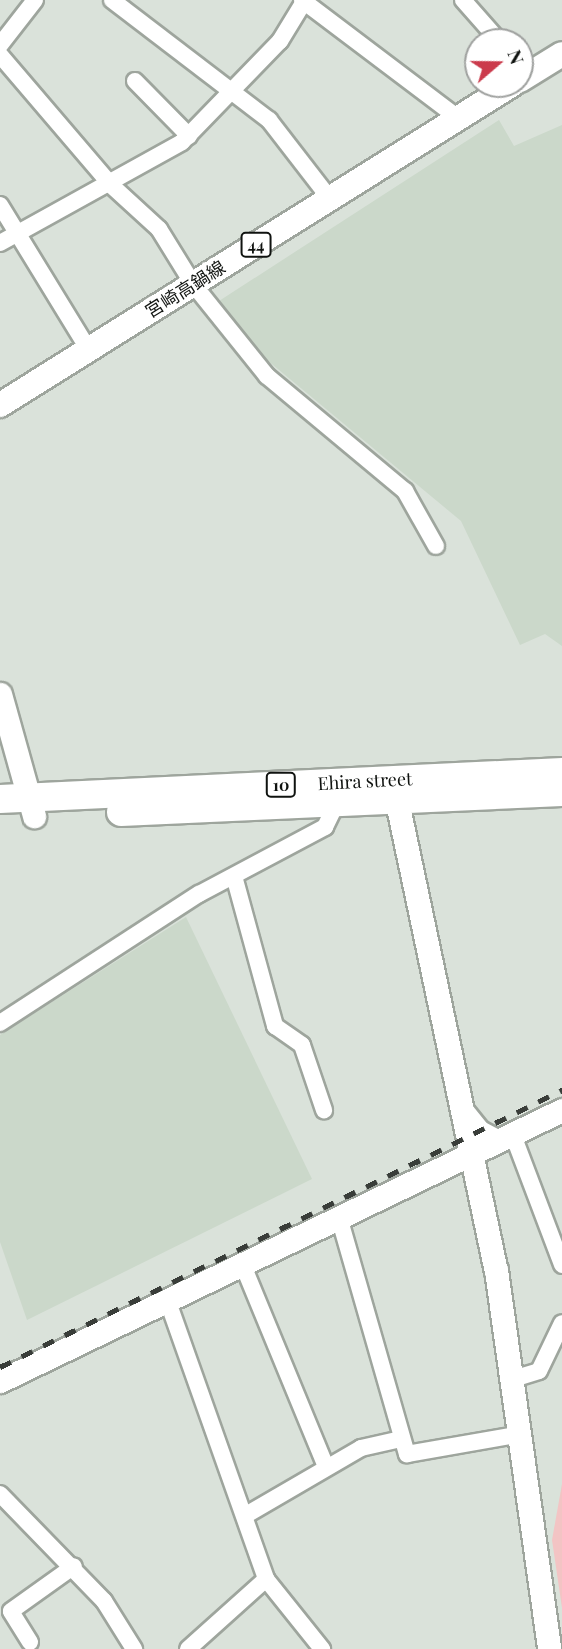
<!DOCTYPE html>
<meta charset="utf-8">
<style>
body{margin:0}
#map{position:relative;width:562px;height:1649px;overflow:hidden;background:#dae2da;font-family:"Playfair Display","Noto Sans JP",serif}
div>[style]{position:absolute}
.built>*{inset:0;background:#cbd8ca}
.green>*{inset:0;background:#f3c4c4}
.roads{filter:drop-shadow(2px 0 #9ea59d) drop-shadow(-2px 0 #9ea59d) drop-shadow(0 2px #9ea59d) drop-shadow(0 -2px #9ea59d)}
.street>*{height:16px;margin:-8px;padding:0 8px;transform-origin:8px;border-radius:8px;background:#fff}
.secondary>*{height:23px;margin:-11.5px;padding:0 11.5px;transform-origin:11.5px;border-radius:11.5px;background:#fff}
.primary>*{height:24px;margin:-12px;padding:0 12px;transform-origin:12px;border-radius:12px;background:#fff}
.highway>*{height:28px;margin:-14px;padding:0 14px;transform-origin:14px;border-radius:14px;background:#fff}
.rail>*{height:4.5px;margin-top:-2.25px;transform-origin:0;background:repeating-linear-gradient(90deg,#393d39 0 12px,transparent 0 24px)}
span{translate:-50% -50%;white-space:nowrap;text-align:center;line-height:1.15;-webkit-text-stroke:7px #fff;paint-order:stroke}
.shield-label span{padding:2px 5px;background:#fff;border:2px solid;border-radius:5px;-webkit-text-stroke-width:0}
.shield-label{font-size:16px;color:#101310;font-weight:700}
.street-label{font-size:18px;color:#101310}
.north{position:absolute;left:464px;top:28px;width:70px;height:70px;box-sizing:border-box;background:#fff;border:2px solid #9fa19f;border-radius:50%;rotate:70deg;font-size:19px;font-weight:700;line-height:28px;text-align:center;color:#101310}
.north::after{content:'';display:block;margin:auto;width:24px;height:32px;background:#cb3b4c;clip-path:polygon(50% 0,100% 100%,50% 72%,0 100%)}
</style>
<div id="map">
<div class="built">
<div style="clip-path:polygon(499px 120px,514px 146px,562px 125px,562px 646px,545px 634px,520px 645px,461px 521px,267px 360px,219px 301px)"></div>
<div style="clip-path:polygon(186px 917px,312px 1179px,27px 1320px,0 1242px,0 1035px)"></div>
</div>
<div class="green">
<div style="clip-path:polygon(562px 1484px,562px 1608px,552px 1540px)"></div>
</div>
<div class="roads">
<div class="street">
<div style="left:112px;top:0;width:198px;rotate:37.4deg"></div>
<div style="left:269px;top:120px;width:100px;rotate:52.3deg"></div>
<div style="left:302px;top:0;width:196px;rotate:37.1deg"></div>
<div style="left:463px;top:0;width:56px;rotate:48.6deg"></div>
<div style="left:0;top:45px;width:57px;rotate:-52.1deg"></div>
<div style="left:0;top:55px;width:171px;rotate:49.5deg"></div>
<div style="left:111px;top:185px;width:65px;rotate:42.5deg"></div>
<div style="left:159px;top:229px;width:65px;rotate:58.3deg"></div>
<div style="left:193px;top:284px;width:118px;rotate:51.2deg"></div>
<div style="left:267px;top:376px;width:180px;rotate:39.8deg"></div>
<div style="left:405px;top:491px;width:63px;rotate:60.6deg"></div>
<div style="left:135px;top:81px;width:77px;rotate:45.5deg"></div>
<div style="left:0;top:205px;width:170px;rotate:58.5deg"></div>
<div style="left:0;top:243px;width:208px;rotate:-29deg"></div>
<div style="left:182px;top:142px;width:141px;rotate:-45.9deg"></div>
<div style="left:280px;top:41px;width:48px;rotate:-58.6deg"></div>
<div style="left:234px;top:876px;width:156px;rotate:74.7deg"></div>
<div style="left:275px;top:1026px;width:33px;rotate:35deg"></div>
<div style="left:302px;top:1045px;width:69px;rotate:71.3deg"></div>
<div style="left:0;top:1023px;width:237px;rotate:-33deg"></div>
<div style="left:199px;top:894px;width:143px;rotate:-28deg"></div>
<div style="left:325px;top:827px;width:28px;rotate:-64deg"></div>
<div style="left:465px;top:1109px;width:26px;rotate:51deg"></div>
<div style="left:481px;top:1129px;width:24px;rotate:28deg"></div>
<div style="left:513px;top:1135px;width:139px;rotate:69.3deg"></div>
<div style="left:339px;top:1217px;width:247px;rotate:74deg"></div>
<div style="left:407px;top:1454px;width:117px;rotate:-9.9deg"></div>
<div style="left:242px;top:1263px;width:221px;rotate:67.6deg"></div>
<div style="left:167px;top:1299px;width:297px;rotate:70.5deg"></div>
<div style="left:266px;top:1579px;width:90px;rotate:51.3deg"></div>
<div style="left:513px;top:1379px;width:27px;rotate:-17deg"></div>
<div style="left:539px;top:1371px;width:53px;rotate:-64.4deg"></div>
<div style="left:0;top:1494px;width:149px;rotate:45.8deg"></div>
<div style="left:104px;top:1601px;width:57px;rotate:58deg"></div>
<div style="left:246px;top:1515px;width:133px;rotate:-30.2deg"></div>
<div style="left:361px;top:1448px;width:41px;rotate:-12.7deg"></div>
<div style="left:30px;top:1642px;width:36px;rotate:-122deg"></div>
<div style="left:11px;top:1611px;width:77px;rotate:-35.5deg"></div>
<div style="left:188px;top:1649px;width:105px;rotate:-41.9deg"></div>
</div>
<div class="secondary">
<div style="left:0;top:694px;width:127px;rotate:74.4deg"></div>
<div style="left:393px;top:783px;width:498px;rotate:78.1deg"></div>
<div style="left:496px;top:1270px;width:383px;rotate:82deg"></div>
<div style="left:0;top:1381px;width:624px;rotate:-25.74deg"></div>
</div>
<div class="primary">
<div style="left:520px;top:80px;width:49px;rotate:-31.8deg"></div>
<div style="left:0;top:405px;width:605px;rotate:-32.04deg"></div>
</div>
<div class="highway">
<div style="left:0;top:799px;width:563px;rotate:-2.75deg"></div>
<div style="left:121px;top:812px;width:441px;rotate:-2.6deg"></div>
</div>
</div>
<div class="rail">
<div style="left:0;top:1367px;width:627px;rotate:-26.24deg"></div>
</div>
<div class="shield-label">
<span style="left:256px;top:245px">44</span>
<span style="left:281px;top:785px">10</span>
</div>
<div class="street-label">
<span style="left:185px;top:289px;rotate:-32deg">宮崎高鍋線</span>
<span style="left:365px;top:781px;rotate:-3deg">Ehira street</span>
</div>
<div class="north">N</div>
</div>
